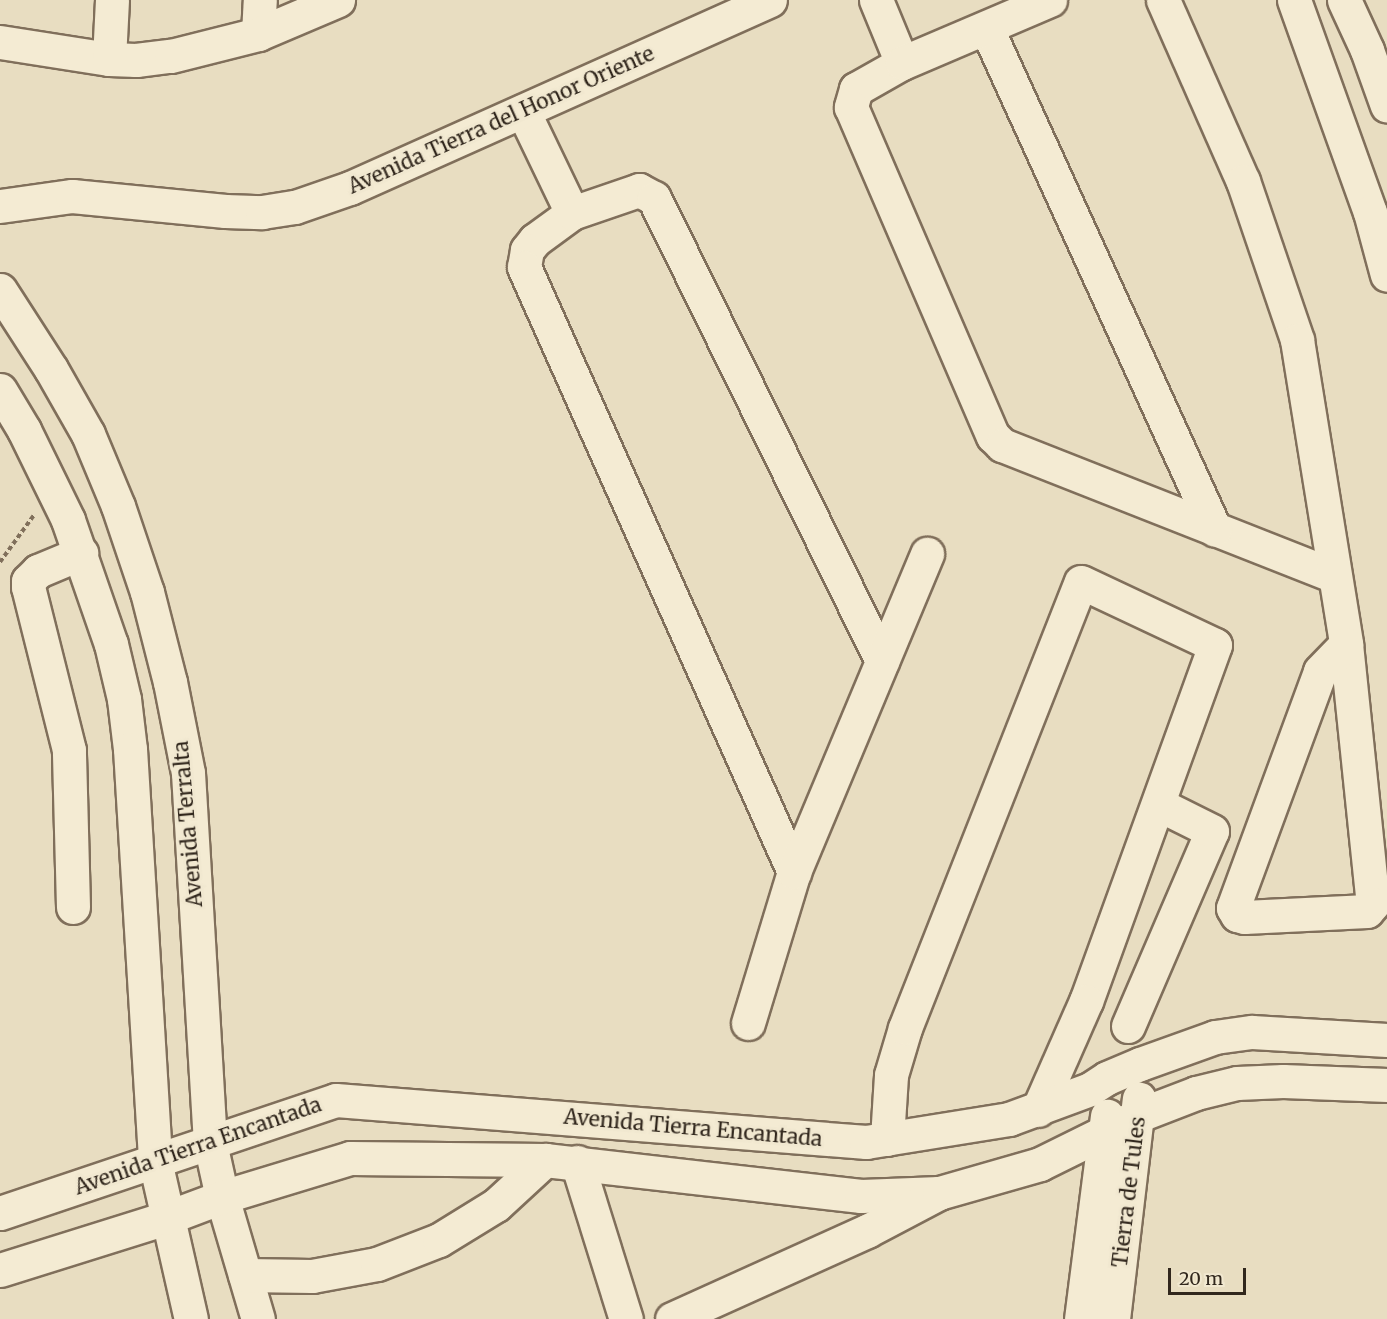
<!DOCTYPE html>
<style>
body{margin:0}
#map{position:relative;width:1387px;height:1319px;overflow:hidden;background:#e8ddc1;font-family:Merriweather,serif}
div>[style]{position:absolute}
.path>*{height:4px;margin-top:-2px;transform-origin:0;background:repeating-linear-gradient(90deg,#806f5b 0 4.5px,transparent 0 7.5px)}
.roads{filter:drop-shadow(2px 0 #806f5b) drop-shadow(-2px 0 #806f5b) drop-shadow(0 2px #806f5b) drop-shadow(0 -2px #806f5b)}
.minor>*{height:33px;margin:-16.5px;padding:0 16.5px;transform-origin:16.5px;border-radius:16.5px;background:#f4ebd3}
span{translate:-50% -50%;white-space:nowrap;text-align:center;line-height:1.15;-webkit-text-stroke:6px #f1e8d0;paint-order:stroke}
.street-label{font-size:21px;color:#31271d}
.scale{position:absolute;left:1168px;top:1268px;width:78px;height:27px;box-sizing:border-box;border:3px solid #31271d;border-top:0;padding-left:8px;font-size:18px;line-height:21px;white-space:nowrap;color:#31271d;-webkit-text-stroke:4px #f1e8d0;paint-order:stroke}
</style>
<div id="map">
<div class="path">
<div style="left:0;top:562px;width:58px;rotate:-54.1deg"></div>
</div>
<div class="roads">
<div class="minor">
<div style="left:876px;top:0;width:68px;rotate:67.6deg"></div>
<div style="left:902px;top:63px;width:53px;rotate:150.5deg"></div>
<div style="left:856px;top:89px;width:19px;rotate:106deg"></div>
<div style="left:851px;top:107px;width:358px;rotate:66.7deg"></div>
<div style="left:993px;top:436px;width:13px;rotate:45deg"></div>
<div style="left:1002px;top:445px;width:357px;rotate:21.5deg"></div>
<div style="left:1163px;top:0;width:198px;rotate:66.2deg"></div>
<div style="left:1243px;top:181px;width:168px;rotate:71.2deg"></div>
<div style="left:1297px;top:340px;width:308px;rotate:80.8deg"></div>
<div style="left:1346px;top:644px;width:261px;rotate:84.1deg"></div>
<div style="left:1373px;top:904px;width:9px;rotate:131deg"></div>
<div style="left:1367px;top:911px;width:123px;rotate:177.2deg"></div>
<div style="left:1244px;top:917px;width:7px;rotate:-164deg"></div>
<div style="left:1237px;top:915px;width:8px;rotate:-120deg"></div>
<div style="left:1233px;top:908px;width:252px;rotate:-69.8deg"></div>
<div style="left:1320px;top:671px;width:37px;rotate:-46deg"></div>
<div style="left:1294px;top:0;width:225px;rotate:70.3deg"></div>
<div style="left:1370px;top:212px;width:65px;rotate:74.9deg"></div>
<div style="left:1344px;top:0;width:55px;rotate:65.3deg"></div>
<div style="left:1367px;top:50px;width:59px;rotate:70.3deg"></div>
<div style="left:987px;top:29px;width:550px;rotate:65.53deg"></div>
<div style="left:258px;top:34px;width:34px;rotate:-87deg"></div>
<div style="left:0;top:42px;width:110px;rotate:8.9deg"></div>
<div style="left:109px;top:59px;width:27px;rotate:2deg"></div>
<div style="left:136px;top:60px;width:35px;rotate:-7deg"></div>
<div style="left:171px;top:56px;width:90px;rotate:-14.2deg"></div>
<div style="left:258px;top:34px;width:87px;rotate:-23deg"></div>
<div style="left:109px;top:59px;width:59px;rotate:-87.1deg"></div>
<div style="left:902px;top:63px;width:161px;rotate:-23.1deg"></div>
<div style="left:523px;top:111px;width:113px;rotate:64.3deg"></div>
<div style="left:572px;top:213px;width:46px;rotate:143.9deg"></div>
<div style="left:535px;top:240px;width:13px;rotate:129deg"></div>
<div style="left:527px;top:250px;width:17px;rotate:100deg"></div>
<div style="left:524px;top:267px;width:663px;rotate:65.95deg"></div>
<div style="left:0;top:206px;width:73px;rotate:-7.9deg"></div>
<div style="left:72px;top:196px;width:154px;rotate:5.6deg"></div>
<div style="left:225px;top:211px;width:37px;rotate:2deg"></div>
<div style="left:262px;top:212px;width:33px;rotate:-9deg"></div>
<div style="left:295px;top:207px;width:58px;rotate:-19.1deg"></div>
<div style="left:350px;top:188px;width:460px;rotate:-24.1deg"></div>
<div style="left:572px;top:213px;width:71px;rotate:-18.9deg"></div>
<div style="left:639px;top:190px;width:17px;rotate:28deg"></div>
<div style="left:654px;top:198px;width:516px;rotate:63.78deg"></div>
<div style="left:0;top:290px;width:94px;rotate:57.2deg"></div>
<div style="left:51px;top:369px;width:75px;rotate:60.4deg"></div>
<div style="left:88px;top:434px;width:78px;rotate:67.4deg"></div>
<div style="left:118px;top:506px;width:91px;rotate:71.4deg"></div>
<div style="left:147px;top:592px;width:93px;rotate:75.7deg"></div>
<div style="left:170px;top:682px;width:93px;rotate:78.8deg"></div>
<div style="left:188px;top:773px;width:371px;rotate:86.6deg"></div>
<div style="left:210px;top:1143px;width:55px;rotate:77.5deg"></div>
<div style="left:222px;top:1197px;width:127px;rotate:73.6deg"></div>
<div style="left:0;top:390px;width:47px;rotate:59deg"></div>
<div style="left:24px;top:430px;width:100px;rotate:63.9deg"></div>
<div style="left:68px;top:520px;width:131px;rotate:70.9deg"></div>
<div style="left:111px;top:644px;width:57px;rotate:76.7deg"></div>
<div style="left:124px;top:699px;width:50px;rotate:83.2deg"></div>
<div style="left:130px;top:749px;width:413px;rotate:86.5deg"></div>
<div style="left:155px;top:1161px;width:162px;rotate:77.2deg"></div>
<div style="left:73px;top:907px;width:157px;rotate:-91.5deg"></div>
<div style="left:69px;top:750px;width:168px;rotate:-104.1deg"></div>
<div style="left:28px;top:587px;width:6px;rotate:-90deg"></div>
<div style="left:28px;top:581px;width:14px;rotate:-45deg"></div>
<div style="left:38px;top:571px;width:47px;rotate:-22.7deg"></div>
<div style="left:748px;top:1023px;width:158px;rotate:-73.1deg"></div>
<div style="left:794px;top:872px;width:345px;rotate:-67.3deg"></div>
<div style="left:1128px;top:1026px;width:212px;rotate:-66.7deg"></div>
<div style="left:1212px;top:831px;width:60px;rotate:-153.4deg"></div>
<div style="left:887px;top:1139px;width:64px;rotate:-86.4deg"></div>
<div style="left:891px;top:1075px;width:49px;rotate:-73.4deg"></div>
<div style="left:905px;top:1028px;width:479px;rotate:-68.5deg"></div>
<div style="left:1081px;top:582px;width:148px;rotate:25.2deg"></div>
<div style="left:1215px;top:645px;width:379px;rotate:109.9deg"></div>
<div style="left:1086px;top:1001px;width:119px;rotate:113.8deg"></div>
<div style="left:577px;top:1162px;width:164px;rotate:72.7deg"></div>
<div style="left:0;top:1213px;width:354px;rotate:-18.6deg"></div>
<div style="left:336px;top:1100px;width:532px;rotate:4.53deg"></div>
<div style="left:866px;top:1142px;width:145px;rotate:-9.1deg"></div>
<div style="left:1009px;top:1119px;width:86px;rotate:-20.3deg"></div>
<div style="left:1090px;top:1089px;width:20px;rotate:-33deg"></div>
<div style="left:1107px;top:1078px;width:36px;rotate:-23deg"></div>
<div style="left:1140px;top:1064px;width:80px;rotate:-19.8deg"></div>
<div style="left:1215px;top:1037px;width:37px;rotate:-8deg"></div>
<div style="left:1252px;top:1032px;width:135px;rotate:3.4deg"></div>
<div style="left:0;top:1270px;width:174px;rotate:-17.4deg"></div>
<div style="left:166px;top:1218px;width:60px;rotate:-20.6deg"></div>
<div style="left:222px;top:1197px;width:134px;rotate:-16.9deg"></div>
<div style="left:350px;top:1158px;width:195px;rotate:0.6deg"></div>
<div style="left:545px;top:1160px;width:318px;rotate:6.5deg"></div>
<div style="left:861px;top:1196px;width:78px;rotate:-2.2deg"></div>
<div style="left:245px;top:1275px;width:67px;rotate:0.9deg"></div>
<div style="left:312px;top:1276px;width:66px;rotate:-10.5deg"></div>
<div style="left:377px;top:1264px;width:66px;rotate:-21.2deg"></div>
<div style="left:439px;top:1240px;width:67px;rotate:-31.6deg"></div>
<div style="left:496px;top:1205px;width:67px;rotate:-42.6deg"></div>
<div style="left:672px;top:1319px;width:214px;rotate:-24.3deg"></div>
<div style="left:867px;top:1231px;width:81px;rotate:-27.8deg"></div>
<div style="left:939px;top:1193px;width:105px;rotate:-16deg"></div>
<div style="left:1040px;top:1164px;width:110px;rotate:-26.3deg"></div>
<div style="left:1139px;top:1115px;width:61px;rotate:-21.1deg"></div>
<div style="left:1196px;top:1093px;width:42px;rotate:-13.7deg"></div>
<div style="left:1237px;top:1083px;width:46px;rotate:-2.5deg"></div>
<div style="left:1283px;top:1081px;width:104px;rotate:2.2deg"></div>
<div style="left:1081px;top:1319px;width:205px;rotate:-82.7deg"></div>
<div style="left:1113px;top:1319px;width:222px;rotate:-83.3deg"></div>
</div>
</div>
<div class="street-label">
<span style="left:501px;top:120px;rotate:-24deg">Avenida Tierra del Honor Oriente</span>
<span style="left:188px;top:824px;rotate:-95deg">Avenida Terralta</span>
<span style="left:693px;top:1128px;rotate:5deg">Avenida Tierra Encantada</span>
<span style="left:198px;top:1146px;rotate:-19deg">Avenida Tierra Encantada</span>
<span style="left:1129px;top:1192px;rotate:-83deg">Tierra de Tules</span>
</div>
<div class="scale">20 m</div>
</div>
